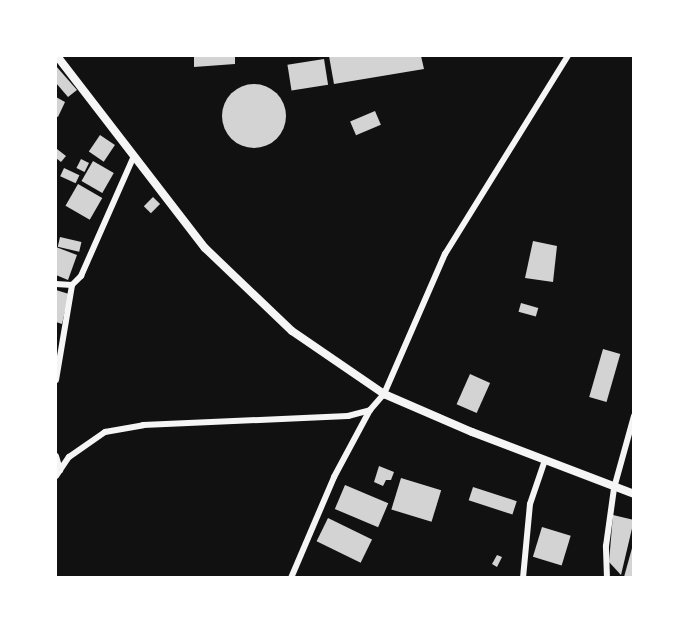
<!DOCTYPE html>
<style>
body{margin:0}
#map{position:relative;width:689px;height:633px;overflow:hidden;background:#111;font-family:"Golos Text",sans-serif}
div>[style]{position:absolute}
.building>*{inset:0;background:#d3d3d3;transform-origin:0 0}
.round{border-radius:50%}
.minor>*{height:6px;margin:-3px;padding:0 3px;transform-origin:3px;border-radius:3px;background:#f5f5f5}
.tertiary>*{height:8px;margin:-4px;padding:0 4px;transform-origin:4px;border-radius:4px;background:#f5f5f5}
span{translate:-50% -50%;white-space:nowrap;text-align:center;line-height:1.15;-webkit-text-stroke:6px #fff;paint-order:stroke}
.frame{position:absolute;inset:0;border:57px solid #fff;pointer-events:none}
</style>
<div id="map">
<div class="building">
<div style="clip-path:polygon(194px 56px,235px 56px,235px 64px,194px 67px)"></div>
<div style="clip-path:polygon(329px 56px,421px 56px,424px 69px,334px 84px)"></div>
<div style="left:324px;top:59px;width:26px;height:37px;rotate:81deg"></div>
<div style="clip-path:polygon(56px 66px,77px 90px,68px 97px,56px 83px)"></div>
<div class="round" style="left:222px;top:84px;width:64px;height:64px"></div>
<div style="clip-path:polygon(56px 97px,65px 102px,58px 117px,56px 116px)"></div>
<div style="left:375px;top:111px;width:15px;height:27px;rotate:67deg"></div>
<div style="left:100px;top:135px;width:18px;height:20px;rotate:34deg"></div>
<div style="clip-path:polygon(57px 149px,66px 156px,61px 162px,56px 158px)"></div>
<div style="left:81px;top:159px;width:9px;height:10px;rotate:27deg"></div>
<div style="left:93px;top:161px;width:24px;height:23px;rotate:30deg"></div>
<div style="left:64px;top:168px;width:17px;height:9px;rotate:25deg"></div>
<div style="left:78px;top:184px;width:28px;height:25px;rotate:30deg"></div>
<div style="left:153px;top:197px;width:10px;height:13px;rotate:45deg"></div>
<div style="left:60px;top:237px;width:22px;height:10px;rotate:13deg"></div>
<div style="clip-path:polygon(533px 241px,557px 246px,553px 282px,525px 278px)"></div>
<div style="clip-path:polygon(56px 247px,77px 255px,68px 280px,56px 275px)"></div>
<div style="clip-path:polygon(56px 290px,69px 294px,62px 324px,56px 322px)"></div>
<div style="left:521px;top:303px;width:18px;height:9px;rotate:16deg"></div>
<div style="left:603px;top:349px;width:18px;height:50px;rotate:16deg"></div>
<div style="left:470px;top:374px;width:22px;height:33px;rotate:24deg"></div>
<div style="clip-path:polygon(379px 466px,394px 472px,391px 480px,386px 480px,383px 486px,374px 482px)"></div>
<div style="left:401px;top:478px;width:42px;height:33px;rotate:17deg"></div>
<div style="left:345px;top:485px;width:47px;height:26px;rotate:23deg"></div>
<div style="left:473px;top:487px;width:46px;height:14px;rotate:18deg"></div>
<div style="clip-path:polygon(613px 515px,634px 520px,621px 575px,609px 562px)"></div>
<div style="left:328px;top:518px;width:49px;height:26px;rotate:26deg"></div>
<div style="left:542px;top:527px;width:30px;height:31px;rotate:17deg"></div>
<div style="clip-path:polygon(634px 541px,634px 578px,626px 578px,624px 577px)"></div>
<div style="clip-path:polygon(497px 555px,502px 557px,497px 567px,492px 564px)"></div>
</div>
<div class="minor">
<div style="left:56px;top:284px;width:16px;rotate:4deg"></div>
<div style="left:72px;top:285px;width:13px;rotate:-45deg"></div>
<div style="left:81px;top:276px;width:131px;rotate:-66.2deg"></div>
<div style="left:56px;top:380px;width:96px;rotate:-80.4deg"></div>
<div style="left:56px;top:456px;width:15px;rotate:74deg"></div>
<div style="left:56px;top:476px;width:23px;rotate:-56deg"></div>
<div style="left:69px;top:457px;width:44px;rotate:-34.8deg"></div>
<div style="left:105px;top:432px;width:39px;rotate:-10deg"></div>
<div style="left:143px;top:425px;width:205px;rotate:-2.5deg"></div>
<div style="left:348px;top:416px;width:23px;rotate:-15deg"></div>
<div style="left:370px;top:410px;width:21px;rotate:-49deg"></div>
<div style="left:384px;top:394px;width:153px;rotate:-66.5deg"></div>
<div style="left:445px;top:254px;width:233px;rotate:-58.2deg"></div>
<div style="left:291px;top:578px;width:110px;rotate:-66.9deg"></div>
<div style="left:334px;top:477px;width:76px;rotate:-61.8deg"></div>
<div style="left:523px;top:578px;width:74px;rotate:-84.6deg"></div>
<div style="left:530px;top:504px;width:46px;rotate:-71.2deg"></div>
<div style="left:607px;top:578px;width:32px;rotate:-92deg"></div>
<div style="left:606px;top:546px;width:59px;rotate:-82.1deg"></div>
<div style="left:614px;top:488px;width:75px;rotate:-74.5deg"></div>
</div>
<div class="tertiary">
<div style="left:57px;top:56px;width:242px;rotate:52.4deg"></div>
<div style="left:205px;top:248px;width:120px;rotate:43.7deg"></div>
<div style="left:292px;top:331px;width:112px;rotate:34.4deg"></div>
<div style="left:384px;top:394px;width:96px;rotate:23.4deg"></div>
<div style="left:472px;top:432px;width:173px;rotate:20.9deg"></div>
</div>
<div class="frame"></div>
</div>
